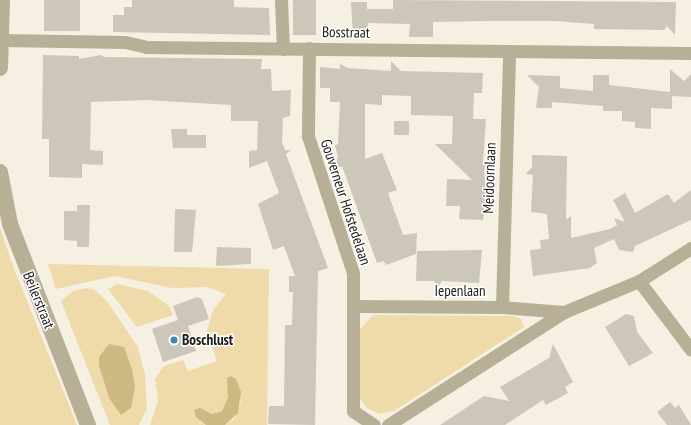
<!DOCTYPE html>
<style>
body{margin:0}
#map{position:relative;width:691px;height:425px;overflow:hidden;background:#f5f0e2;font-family:"PT Sans Narrow",sans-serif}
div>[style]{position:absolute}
.green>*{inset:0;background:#eedba9}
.water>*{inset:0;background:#cfb982}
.building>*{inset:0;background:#cdc7ba;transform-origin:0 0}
.minor>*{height:13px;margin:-6.5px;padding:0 6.5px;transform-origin:6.5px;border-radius:6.5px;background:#b8af97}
.tertiary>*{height:16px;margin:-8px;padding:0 8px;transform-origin:8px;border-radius:8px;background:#b8af97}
.dots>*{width:11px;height:11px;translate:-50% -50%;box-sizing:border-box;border:2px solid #fff;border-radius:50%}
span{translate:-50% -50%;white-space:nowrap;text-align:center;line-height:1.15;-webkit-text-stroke:3px #fff;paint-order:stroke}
.street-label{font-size:15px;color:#1d1b16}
.poi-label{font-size:15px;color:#1d1b16;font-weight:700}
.left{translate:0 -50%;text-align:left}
</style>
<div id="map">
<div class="green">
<div style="clip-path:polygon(0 227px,13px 266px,77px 425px,0 425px)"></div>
<div style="clip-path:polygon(48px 264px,269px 269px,267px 425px,225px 425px,234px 419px,241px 402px,229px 376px,228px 397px,222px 411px,212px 414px,200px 408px,201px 422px,206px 425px,150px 425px,158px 401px,155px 379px,164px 366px,183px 360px,188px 371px,217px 361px,207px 331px,213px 310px,226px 294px,208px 287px,172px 288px,115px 276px,56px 289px)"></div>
<div style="clip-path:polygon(117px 284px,148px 291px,170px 307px,173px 315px,137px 327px,108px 289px)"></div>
<div style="clip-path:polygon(evenodd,86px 288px,93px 289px,106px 300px,138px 347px,145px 375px,147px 409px,139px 425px,110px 425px,61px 301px,73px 291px,86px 288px,99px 366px,132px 369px,133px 376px,109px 399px,99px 366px)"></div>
<div style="clip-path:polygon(373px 315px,513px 316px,521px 319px,524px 327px,394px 411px,380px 414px,367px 408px,359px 397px,360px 329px)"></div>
</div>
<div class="water">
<div style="clip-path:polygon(109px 344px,124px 347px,132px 369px,135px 387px,131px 408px,121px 415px,109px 398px,99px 366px,99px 357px)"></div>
<div style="clip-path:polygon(231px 376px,236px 379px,241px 392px,238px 413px,225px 425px,206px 425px,196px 417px,194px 410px,200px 408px,212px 414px,222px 411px,228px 397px,227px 378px)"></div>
</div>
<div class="building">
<div style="left:44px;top:0;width:36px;height:31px"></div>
<div style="clip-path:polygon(132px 0,234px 0,234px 7px,269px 8px,270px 35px,113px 32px,113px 15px,124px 15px,124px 7px,132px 7px)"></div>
<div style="left:293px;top:0;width:23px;height:35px"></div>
<div style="clip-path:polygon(393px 0,676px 2px,675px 35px,667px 26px,664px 30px,594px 29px,594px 24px,555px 21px,486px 21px,433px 22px,433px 37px,409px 37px,410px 24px,368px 23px,367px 36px,353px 36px,351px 2px,367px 2px,367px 9px,393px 9px)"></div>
<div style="clip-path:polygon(43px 55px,79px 56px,79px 59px,101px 55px,104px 57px,262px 59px,261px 69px,271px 69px,272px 91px,291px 90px,290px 116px,283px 118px,282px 142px,285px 150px,291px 150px,286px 154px,328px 268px,318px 271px,315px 425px,268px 424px,269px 406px,284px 406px,285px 325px,292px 325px,293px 292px,289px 292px,289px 276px,295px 276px,284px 246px,273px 250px,258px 204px,279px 193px,267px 161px,249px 168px,249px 151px,257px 150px,258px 121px,231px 121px,231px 105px,146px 100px,91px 102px,90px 150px,103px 151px,103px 165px,82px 164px,82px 178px,49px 177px,49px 139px,42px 139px)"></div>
<div style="clip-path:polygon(391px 61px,401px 71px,483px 73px,482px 93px,474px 93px,473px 119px,486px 119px,483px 163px,487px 167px,484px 170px,486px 194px,483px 220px,459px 219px,460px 206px,446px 206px,447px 179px,472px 180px,435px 144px,452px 144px,453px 116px,411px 115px,411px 96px,382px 95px,382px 105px,365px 104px,365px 159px,382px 153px,397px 190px,388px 193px,403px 235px,417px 233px,416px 254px,386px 265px,384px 261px,377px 263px,342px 166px,333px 170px,338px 157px,335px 145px,338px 144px,340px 102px,330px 102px,330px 88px,320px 88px,320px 67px,340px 69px,340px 64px,348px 68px,391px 71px)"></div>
<div style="clip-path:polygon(670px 69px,684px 81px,691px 74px,691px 97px,672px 96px,672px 109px,651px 108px,651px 129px,635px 128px,635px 122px,622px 121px,622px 111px,603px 111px,603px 106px,552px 102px,552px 108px,536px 108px,539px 87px,527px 75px,560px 76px,560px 88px,593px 91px,593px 75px,609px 75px,609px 85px,670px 92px)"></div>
<div style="left:394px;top:121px;width:15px;height:14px"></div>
<div style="clip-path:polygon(171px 129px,187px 129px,187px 135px,206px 135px,206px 148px,173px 148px)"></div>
<div style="clip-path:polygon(532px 155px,567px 156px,566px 220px,571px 216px,571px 238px,610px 229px,617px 225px,614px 218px,625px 222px,613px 200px,625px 193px,635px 213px,668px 194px,674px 203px,691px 190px,691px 220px,635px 246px,633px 252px,619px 250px,614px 239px,594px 248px,597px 263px,590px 268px,533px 276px,530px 250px,541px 249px,540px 240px,549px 239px,547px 214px,531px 212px,533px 175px,526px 174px,532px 167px)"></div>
<div style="clip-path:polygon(77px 205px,90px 205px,89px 247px,77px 247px,77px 241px,64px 240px,64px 211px,77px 211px)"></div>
<div style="clip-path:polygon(175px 209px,196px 210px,192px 252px,174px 252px)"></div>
<div style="clip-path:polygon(217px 247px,251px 248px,251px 264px,216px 266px)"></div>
<div style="clip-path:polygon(482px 250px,479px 283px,442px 281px,438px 287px,434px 281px,416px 281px,417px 251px)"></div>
<div style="clip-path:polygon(197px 297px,202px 299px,209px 319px,188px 326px,196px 351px,163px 362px,152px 329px,178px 320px,173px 306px)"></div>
<div style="clip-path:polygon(626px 314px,634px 316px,637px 332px,653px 353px,629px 366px,605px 327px)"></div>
<div style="clip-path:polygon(553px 344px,573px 382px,565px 387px,568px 393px,546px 405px,543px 400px,505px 425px,440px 425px,484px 396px,509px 401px,500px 387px,549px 358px)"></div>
<div style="clip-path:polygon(670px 402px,675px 408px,679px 405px,691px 425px,667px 425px,657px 412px)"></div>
</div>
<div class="minor">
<div style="left:281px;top:0;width:49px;rotate:87.7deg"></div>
<div style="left:1px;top:40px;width:124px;rotate:0.9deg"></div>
<div style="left:125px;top:42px;width:22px;rotate:13deg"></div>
<div style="left:146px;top:47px;width:545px;rotate:0.63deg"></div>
<div style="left:309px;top:48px;width:88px;rotate:90.7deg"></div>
<div style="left:308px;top:136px;width:144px;rotate:71.8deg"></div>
<div style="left:353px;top:273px;width:138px;rotate:90deg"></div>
<div style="left:353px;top:411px;width:25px;rotate:34deg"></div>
<div style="left:639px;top:281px;width:86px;rotate:53deg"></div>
<div style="left:354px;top:306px;width:148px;rotate:0.4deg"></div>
<div style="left:502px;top:307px;width:62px;rotate:4.6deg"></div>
<div style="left:502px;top:307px;width:256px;rotate:-88.4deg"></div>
<div style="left:388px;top:425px;width:209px;rotate:-32.7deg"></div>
<div style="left:564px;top:312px;width:81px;rotate:-22.5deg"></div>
<div style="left:639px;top:281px;width:62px;rotate:-32.4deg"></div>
</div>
<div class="tertiary">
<div style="left:0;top:68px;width:68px;rotate:-88.3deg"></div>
<div style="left:0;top:172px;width:53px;rotate:79.1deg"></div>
<div style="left:10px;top:224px;width:216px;rotate:68.8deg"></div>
</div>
<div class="dots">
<div style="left:174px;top:340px;background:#3888b9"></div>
</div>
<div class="street-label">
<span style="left:346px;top:32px;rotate:1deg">Bosstraat</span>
<span style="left:489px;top:178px;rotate:-88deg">Meidoornlaan</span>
<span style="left:346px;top:202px;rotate:72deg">Gouverneur Hofstedelaan</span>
<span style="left:460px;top:291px">Iepenlaan</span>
<span style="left:39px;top:300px;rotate:68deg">Beilerstraat</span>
</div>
<div class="poi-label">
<span class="left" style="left:182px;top:340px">Boschlust</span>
</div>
</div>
